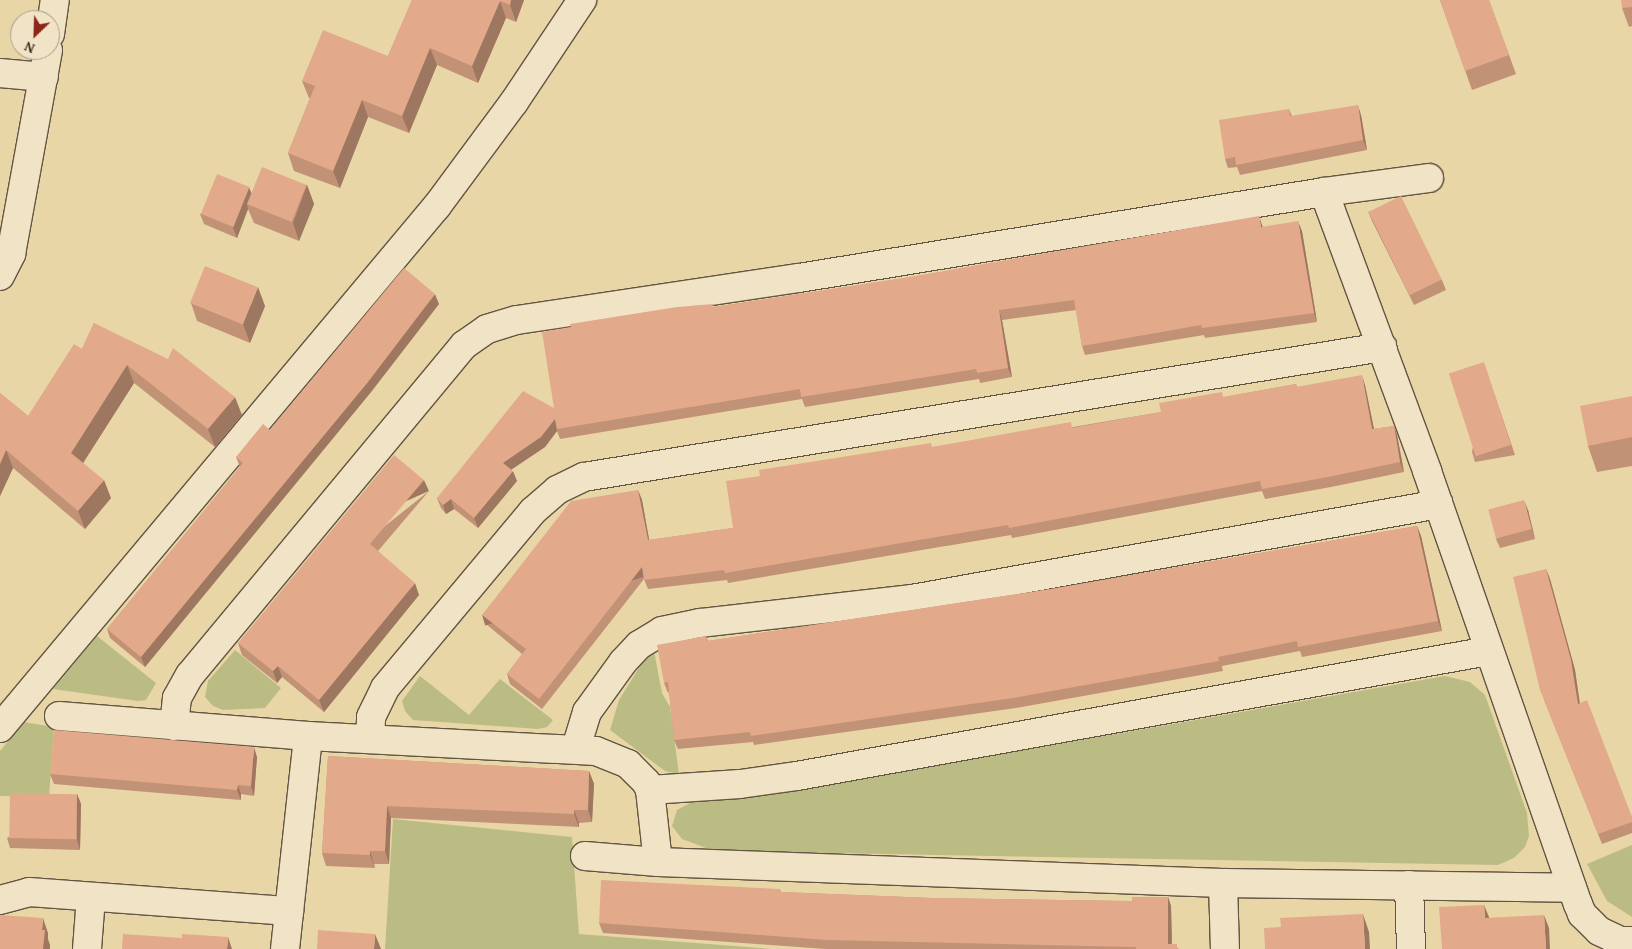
<!DOCTYPE html>
<style>
body{margin:0}
#map{position:relative;width:1632px;height:949px;overflow:hidden;background:#e9d6a7;font-family:"Gentium Book Plus",serif}
div>[style]{position:absolute}
.green>*{inset:0;background:#bbbc83}
.roads{filter:drop-shadow(1px 0 #635543) drop-shadow(-1px 0 #635543) drop-shadow(0 1px #635543) drop-shadow(0 -1px #635543)}
.street>*{height:28px;margin:-14px;padding:0 14px;transform-origin:14px;border-radius:14px;background:#f1e4c6}
.wall>*{inset:0;background:#c29277}
.shaded-wall>*{inset:0;background:#9e7761;transform-origin:0 0}
.building>*{inset:0;background:#e2aa8a;transform-origin:0 0}
span{translate:-50% -50%;white-space:nowrap;text-align:center;line-height:1.15;-webkit-text-stroke:4px #f1e4c6;paint-order:stroke}
.north{position:absolute;left:10px;top:10px;width:50px;height:50px;box-sizing:border-box;background:#f1e4c6;border:1px solid #a69a84;border-radius:50%;rotate:204deg;font-size:14px;font-weight:700;line-height:20px;text-align:center;color:#362a22}
.north::after{content:'';display:block;margin:auto;width:18px;height:22px;background:#8f2418;clip-path:polygon(50% 0,100% 100%,50% 72%,0 100%)}
</style>
<div id="map">
<div class="green">
<div style="clip-path:polygon(97px 636px,156px 683px,146px 700px,138px 701px,53px 689px)"></div>
<div style="clip-path:polygon(235px 650px,281px 688px,265px 708px,223px 710px,213px 706px,205px 697px,208px 681px)"></div>
<div style="clip-path:polygon(654px 651px,662px 693px,670px 707px,679px 774px,665px 771px,610px 730px,619px 700px,642px 663px)"></div>
<div style="clip-path:polygon(420px 676px,469px 715px,500px 679px,553px 720px,547px 727px,538px 729px,413px 720px,405px 711px,402px 701px)"></div>
<div style="clip-path:polygon(1445px 676px,1470px 682px,1485px 695px,1527px 813px,1529px 836px,1525px 847px,1514px 858px,1498px 865px,714px 851px,682px 839px,672px 826px,677px 810px,692px 802px,785px 792px)"></div>
<div style="clip-path:polygon(24px 722px,54px 727px,49px 797px,0 796px,0 751px)"></div>
<div style="clip-path:polygon(393px 819px,572px 837px,579px 934px,773px 949px,385px 949px)"></div>
<div style="clip-path:polygon(1632px 845px,1632px 917px,1607px 901px,1587px 864px)"></div>
</div>
<div class="roads">
<div class="street">
<div style="left:50px;top:34px;width:34px;rotate:-82deg"></div>
<div style="left:0;top:73px;width:44px;rotate:5.2deg"></div>
<div style="left:1324px;top:192px;width:297px;rotate:69.7deg"></div>
<div style="left:1427px;top:471px;width:459px;rotate:70.8deg"></div>
<div style="left:1578px;top:904px;width:11px;rotate:68deg"></div>
<div style="left:1582px;top:914px;width:24px;rotate:45deg"></div>
<div style="left:1599px;top:931px;width:23px;rotate:25deg"></div>
<div style="left:1620px;top:941px;width:12px"></div>
<div style="left:0;top:276px;width:25px;rotate:-63deg"></div>
<div style="left:11px;top:254px;width:207px;rotate:-79.7deg"></div>
<div style="left:59px;top:716px;width:250px;rotate:4.6deg"></div>
<div style="left:308px;top:736px;width:288px;rotate:3deg"></div>
<div style="left:596px;top:751px;width:35px;rotate:22deg"></div>
<div style="left:628px;top:764px;width:25px;rotate:45deg"></div>
<div style="left:646px;top:782px;width:9px;rotate:63deg"></div>
<div style="left:650px;top:790px;width:72px;rotate:83.7deg"></div>
<div style="left:174px;top:726px;width:28px;rotate:-84deg"></div>
<div style="left:177px;top:698px;width:26px;rotate:-61deg"></div>
<div style="left:190px;top:675px;width:429px;rotate:-50.3deg"></div>
<div style="left:464px;top:345px;width:28px;rotate:-35deg"></div>
<div style="left:487px;top:329px;width:31px;rotate:-17deg"></div>
<div style="left:517px;top:320px;width:285px;rotate:-8.5deg"></div>
<div style="left:799px;top:278px;width:532px;rotate:-9.3deg"></div>
<div style="left:1324px;top:192px;width:106px;rotate:-7.6deg"></div>
<div style="left:0;top:728px;width:681px;rotate:-50.07deg"></div>
<div style="left:437px;top:206px;width:129px;rotate:-53.5deg"></div>
<div style="left:514px;top:102px;width:123px;rotate:-56.3deg"></div>
<div style="left:370px;top:739px;width:22px;rotate:-87deg"></div>
<div style="left:371px;top:717px;width:32px;rotate:-64deg"></div>
<div style="left:385px;top:688px;width:231px;rotate:-50.1deg"></div>
<div style="left:533px;top:511px;width:32px;rotate:-41deg"></div>
<div style="left:557px;top:490px;width:30px;rotate:-26deg"></div>
<div style="left:584px;top:477px;width:809px;rotate:-9.25deg"></div>
<div style="left:576px;top:748px;width:38px;rotate:-73deg"></div>
<div style="left:587px;top:712px;width:62px;rotate:-54.2deg"></div>
<div style="left:623px;top:662px;width:23px;rotate:-47deg"></div>
<div style="left:639px;top:645px;width:27px;rotate:-31deg"></div>
<div style="left:662px;top:631px;width:39px;rotate:-12deg"></div>
<div style="left:700px;top:623px;width:213px;rotate:-6.5deg"></div>
<div style="left:912px;top:599px;width:535px;rotate:-10.22deg"></div>
<div style="left:650px;top:790px;width:90px;rotate:-3.8deg"></div>
<div style="left:740px;top:784px;width:58px;rotate:-8deg"></div>
<div style="left:797px;top:776px;width:702px;rotate:-10.25deg"></div>
<div style="left:585px;top:856px;width:73px;rotate:4.7deg"></div>
<div style="left:658px;top:862px;width:565px;rotate:2.13deg"></div>
<div style="left:1223px;top:883px;width:349px;rotate:0.8deg"></div>
<div style="left:1223px;top:883px;width:66px;rotate:88.3deg"></div>
<div style="left:1409px;top:885px;width:64px;rotate:88.2deg"></div>
<div style="left:0;top:900px;width:30px;rotate:-15deg"></div>
<div style="left:29px;top:892px;width:261px;rotate:4.2deg"></div>
<div style="left:87px;top:949px;width:52px;rotate:-85.6deg"></div>
<div style="left:285px;top:949px;width:214px;rotate:-83.8deg"></div>
</div>
</div>
<div class="wall">
<div style="clip-path:polygon(412px 0,524px 0,516px 22px,506px 18px,478px 83px,437px 65px,409px 133px,368px 117px,340px 188px,294px 171px,288px 153px,310px 98px,309px 98px,302px 81px,388px 56px)"></div>
<div style="clip-path:polygon(1440px 0,1489px 0,1516px 74px,1472px 90px)"></div>
<div style="clip-path:polygon(1632px 0,1632px 26px,1629px 27px,1622px 8px)"></div>
<div style="clip-path:polygon(1289px 109px,1292px 116px,1361px 115px,1367px 150px,1240px 175px,1237px 167px,1228px 168px,1225px 159px)"></div>
<div style="clip-path:polygon(307px 185px,314px 204px,299px 241px,254px 223px,248px 209px,237px 238px,204px 224px,200px 214px,251px 193px)"></div>
<div style="clip-path:polygon(1368px 211px,1442px 280px,1446px 290px,1414px 305px,1372px 221px)"></div>
<div style="clip-path:polygon(1262px 225px,1263px 227px,1302px 231px,1317px 322px,1205px 338px,1204px 335px,1085px 355px,1082px 346px,1076px 310px,1002px 320px,1012px 377px,980px 383px,979px 379px,805px 407px,802px 399px,560px 439px,557px 431px,545px 447px,511px 470px,517px 481px,478px 528px,454px 509px,446px 514px,441px 508px,437px 498px,554px 408px,714px 307px)"></div>
<div style="clip-path:polygon(191px 303px,265px 306px,250px 343px,197px 321px)"></div>
<div style="clip-path:polygon(439px 304px,371px 392px,145px 667px,110px 638px,107px 629px,240px 467px,236px 457px)"></div>
<div style="clip-path:polygon(94px 323px,242px 415px,215px 447px,134px 383px,83px 463px,111px 498px,85px 529px,13px 468px,0 496px,0 393px,28px 416px,82px 349px)"></div>
<div style="clip-path:polygon(1487px 372px,1515px 455px,1475px 462px,1472px 452px)"></div>
<div style="clip-path:polygon(1296px 384px,1297px 387px,1365px 385px,1374px 429px,1394px 426px,1397px 435px,1404px 472px,1331px 487px,1265px 499px,1262px 491px,1012px 538px,1011px 535px,728px 583px,727px 580px,648px 589px,644px 579px,542px 709px,510px 684px,507px 674px,522px 654px,486px 624px,482px 615px,638px 490px,642px 500px,649px 540px,733px 528px,760px 476px,933px 447px,1073px 427px,1161px 412px,1224px 397px)"></div>
<div style="clip-path:polygon(1632px 396px,1632px 466px,1597px 472px,1588px 446px)"></div>
<div style="clip-path:polygon(429px 491px,378px 551px,419px 595px,324px 712px,282px 677px,277px 683px,242px 655px,238px 643px)"></div>
<div style="clip-path:polygon(1528px 510px,1535px 539px,1500px 548px,1496px 539px)"></div>
<div style="clip-path:polygon(1417px 526px,1421px 536px,1442px 631px,1302px 657px,1300px 651px,1222px 666px,1223px 671px,1016px 708px,754px 745px,753px 742px,678px 749px,674px 740px,669px 692px,668px 693px,664px 683px,706px 636px,708px 641px,1051px 589px)"></div>
<div style="clip-path:polygon(1546px 569px,1550px 579px,1575px 670px,1580px 703px,1632px 817px,1632px 833px,1602px 844px,1544px 700px)"></div>
<div style="clip-path:polygon(328px 756px,589px 771px,594px 784px,592px 822px,579px 823px,579px 827px,391px 818px,389px 864px,374px 864px,375px 868px,326px 866px,322px 853px)"></div>
<div style="clip-path:polygon(257px 757px,254px 796px,241px 794px,241px 800px,54px 784px,50px 774px)"></div>
<div style="clip-path:polygon(77px 794px,81px 804px,80px 850px,10px 848px,7px 838px)"></div>
<div style="clip-path:polygon(780px 889px,781px 892px,932px 898px,1132px 901px,1168px 897px,1171px 906px,1172px 944px,1179px 949px,826px 949px,603px 933px,599px 923px)"></div>
</div>
<div class="shaded-wall">
<div style="clip-path:polygon(511px 0,524px 0,516px 22px,510px 5px)"></div>
<div style="clip-path:polygon(500px 1px,506px 18px,478px 83px,472px 66px)"></div>
<div style="clip-path:polygon(430px 48px,437px 65px,409px 133px,402px 116px)"></div>
<div style="clip-path:polygon(362px 100px,368px 117px,340px 188px,333px 171px)"></div>
<div style="clip-path:polygon(1358px 105px,1361px 115px,1367px 150px,1363px 140px)"></div>
<div style="clip-path:polygon(307px 185px,314px 204px,299px 241px,293px 223px)"></div>
<div style="clip-path:polygon(249px 187px,253px 197px,247px 204px,248px 209px,237px 238px,233px 228px)"></div>
<div style="clip-path:polygon(1259px 216px,1262px 225px,1264px 237px,1261px 227px)"></div>
<div style="clip-path:polygon(1298px 221px,1302px 231px,1317px 322px,1314px 313px)"></div>
<div style="clip-path:polygon(258px 287px,265px 306px,250px 343px,243px 324px)"></div>
<div style="clip-path:polygon(435px 294px,439px 304px,371px 392px,145px 667px,141px 657px)"></div>
<div style="clip-path:polygon(999px 310px,1002px 320px,1012px 377px,1008px 368px)"></div>
<div style="clip-path:polygon(127px 365px,134px 383px,78px 471px,71px 453px)"></div>
<div style="clip-path:polygon(1362px 375px,1365px 385px,1376px 439px,1372px 429px)"></div>
<div style="clip-path:polygon(235px 397px,242px 415px,215px 447px,208px 429px)"></div>
<div style="clip-path:polygon(555px 419px,557px 431px,545px 447px,506px 473px,503px 463px)"></div>
<div style="clip-path:polygon(1394px 426px,1397px 435px,1404px 472px,1400px 462px)"></div>
<div style="clip-path:polygon(6px 450px,13px 468px,0 496px,0 464px)"></div>
<div style="clip-path:polygon(513px 471px,517px 481px,478px 528px,474px 518px)"></div>
<div style="clip-path:polygon(104px 480px,111px 498px,85px 529px,78px 511px)"></div>
<div style="left:424px;top:480px;width:12px;height:84px;rotate:66deg"></div>
<div style="clip-path:polygon(638px 490px,642px 500px,651px 550px,648px 540px)"></div>
<div style="clip-path:polygon(451px 499px,454px 509px,446px 514px,443px 505px)"></div>
<div style="clip-path:polygon(1524px 500px,1528px 510px,1535px 539px,1532px 529px)"></div>
<div style="clip-path:polygon(1417px 526px,1421px 536px,1442px 631px,1438px 621px)"></div>
<div style="left:642px;top:567px;width:10px;height:167px;rotate:73deg"></div>
<div style="clip-path:polygon(1546px 569px,1550px 579px,1575px 670px,1581px 714px,1578px 704px)"></div>
<div style="clip-path:polygon(415px 583px,419px 595px,324px 712px,319px 700px)"></div>
<div style="clip-path:polygon(278px 666px,282px 677px,277px 683px,273px 671px)"></div>
<div style="clip-path:polygon(254px 747px,257px 757px,254px 796px,251px 786px)"></div>
<div style="clip-path:polygon(589px 771px,594px 784px,592px 822px,588px 810px)"></div>
<div style="clip-path:polygon(238px 785px,241px 794px,241px 800px,237px 790px)"></div>
<div style="clip-path:polygon(77px 794px,81px 804px,80px 850px,77px 840px)"></div>
<div style="clip-path:polygon(387px 806px,391px 818px,389px 864px,385px 851px)"></div>
<div style="clip-path:polygon(574px 810px,579px 823px,579px 827px,574px 814px)"></div>
<div style="clip-path:polygon(370px 851px,374px 864px,375px 868px,370px 855px)"></div>
<div style="clip-path:polygon(1168px 897px,1171px 906px,1172px 949px,1168px 944px)"></div>
<div style="clip-path:polygon(1484px 905px,1489px 917px,1489px 931px,1485px 918px)"></div>
<div style="clip-path:polygon(1363px 914px,1369px 932px,1370px 949px,1365px 949px)"></div>
<div style="clip-path:polygon(1544px 915px,1549px 928px,1550px 949px,1546px 949px)"></div>
<div style="clip-path:polygon(43px 918px,48px 933px,48px 939px,50px 945px,50px 949px,43px 949px,42px 930px)"></div>
<div style="clip-path:polygon(375px 934px,381px 949px,374px 949px)"></div>
<div style="clip-path:polygon(228px 937px,232px 949px,227px 949px)"></div>
</div>
<div class="building">
<div style="clip-path:polygon(412px 0,511px 0,510px 5px,500px 1px,472px 66px,430px 48px,402px 116px,362px 100px,333px 171px,288px 153px,315px 86px,302px 81px,323px 30px,388px 56px)"></div>
<div style="clip-path:polygon(1440px 0,1489px 0,1509px 55px,1465px 71px)"></div>
<div style="clip-path:polygon(1621px 0,1632px 0,1632px 7px,1622px 8px)"></div>
<div style="clip-path:polygon(1358px 105px,1363px 140px,1236px 165px,1235px 157px,1225px 159px,1219px 120px,1289px 109px,1290px 116px)"></div>
<div style="left:262px;top:167px;width:48px;height:40px;rotate:22deg"></div>
<div style="left:217px;top:174px;width:35px;height:43px;rotate:22deg"></div>
<div style="left:1401px;top:196px;width:93px;height:36px;rotate:64deg"></div>
<div style="clip-path:polygon(1259px 216px,1261px 227px,1298px 221px,1314px 313px,1202px 328px,1201px 325px,1082px 346px,1074px 300px,999px 310px,1008px 368px,977px 373px,976px 369px,801px 397px,800px 389px,557px 429px,555px 419px,541px 437px,503px 463px,513px 471px,474px 518px,451px 499px,443px 505px,437px 498px,523px 391px,554px 408px,542px 332px,571px 327px,570px 324px,677px 307px,713px 304px,713px 307px,909px 277px)"></div>
<div style="left:205px;top:266px;width:57px;height:40px;rotate:22deg"></div>
<div style="clip-path:polygon(404px 268px,435px 294px,368px 382px,141px 657px,107px 629px,243px 463px,236px 457px,263px 424px,270px 430px)"></div>
<div style="clip-path:polygon(94px 323px,168px 359px,173px 348px,235px 397px,208px 429px,127px 365px,71px 453px,104px 480px,78px 511px,6px 450px,0 464px,0 393px,28px 416px,74px 344px,82px 349px)"></div>
<div style="left:1484px;top:362px;width:87px;height:37px;rotate:72deg"></div>
<div style="clip-path:polygon(1362px 375px,1372px 429px,1394px 426px,1400px 462px,1328px 477px,1262px 489px,1260px 481px,1009px 528px,1008px 525px,725px 573px,724px 570px,644px 580px,642px 567px,539px 699px,507px 674px,526px 649px,482px 615px,571px 501px,638px 490px,648px 540px,733px 528px,726px 481px,760px 476px,759px 470px,931px 443px,932px 447px,1071px 422px,1072px 428px,1161px 412px,1159px 403px,1222px 392px,1223px 397px,1296px 384px,1296px 387px)"></div>
<div style="clip-path:polygon(1632px 396px,1632px 437px,1588px 446px,1580px 406px)"></div>
<div style="clip-path:polygon(394px 455px,424px 480px,370px 544px,415px 583px,319px 700px,278px 666px,273px 671px,238px 643px)"></div>
<div style="left:1524px;top:500px;width:30px;height:37px;rotate:75deg"></div>
<div style="clip-path:polygon(1417px 526px,1438px 621px,1298px 647px,1297px 641px,1218px 657px,1219px 661px,1013px 698px,751px 736px,750px 732px,674px 740px,668px 682px,664px 683px,657px 645px,706px 636px,707px 641px,1051px 589px)"></div>
<div style="clip-path:polygon(1546px 569px,1571px 660px,1578px 704px,1587px 700px,1632px 817px,1632px 822px,1598px 834px,1540px 690px,1513px 577px)"></div>
<div style="clip-path:polygon(54px 730px,254px 747px,251px 786px,238px 785px,237px 790px,50px 774px)"></div>
<div style="clip-path:polygon(328px 756px,589px 771px,588px 810px,574px 810px,574px 814px,387px 806px,385px 851px,370px 851px,370px 855px,322px 853px)"></div>
<div style="left:10px;top:793px;width:67px;height:45px;rotate:1deg"></div>
<div style="clip-path:polygon(601px 880px,780px 889px,780px 892px,932px 898px,1132px 901px,1132px 897px,1168px 897px,1168px 944px,1177px 944px,1177px 949px,1136px 949px,1136px 947px,827px 940px,599px 923px)"></div>
<div style="clip-path:polygon(1484px 905px,1485px 918px,1544px 915px,1546px 949px,1442px 949px,1439px 907px)"></div>
<div style="clip-path:polygon(1363px 914px,1365px 949px,1265px 949px,1264px 928px,1281px 927px,1280px 918px)"></div>
<div style="clip-path:polygon(0 915px,43px 918px,42px 930px,45px 930px,43px 949px,0 949px)"></div>
<div style="clip-path:polygon(318px 930px,375px 934px,374px 949px,317px 949px)"></div>
<div style="clip-path:polygon(123px 934px,182px 938px,182px 934px,228px 937px,227px 949px,122px 949px)"></div>
</div>
<div class="north">N</div>
</div>
